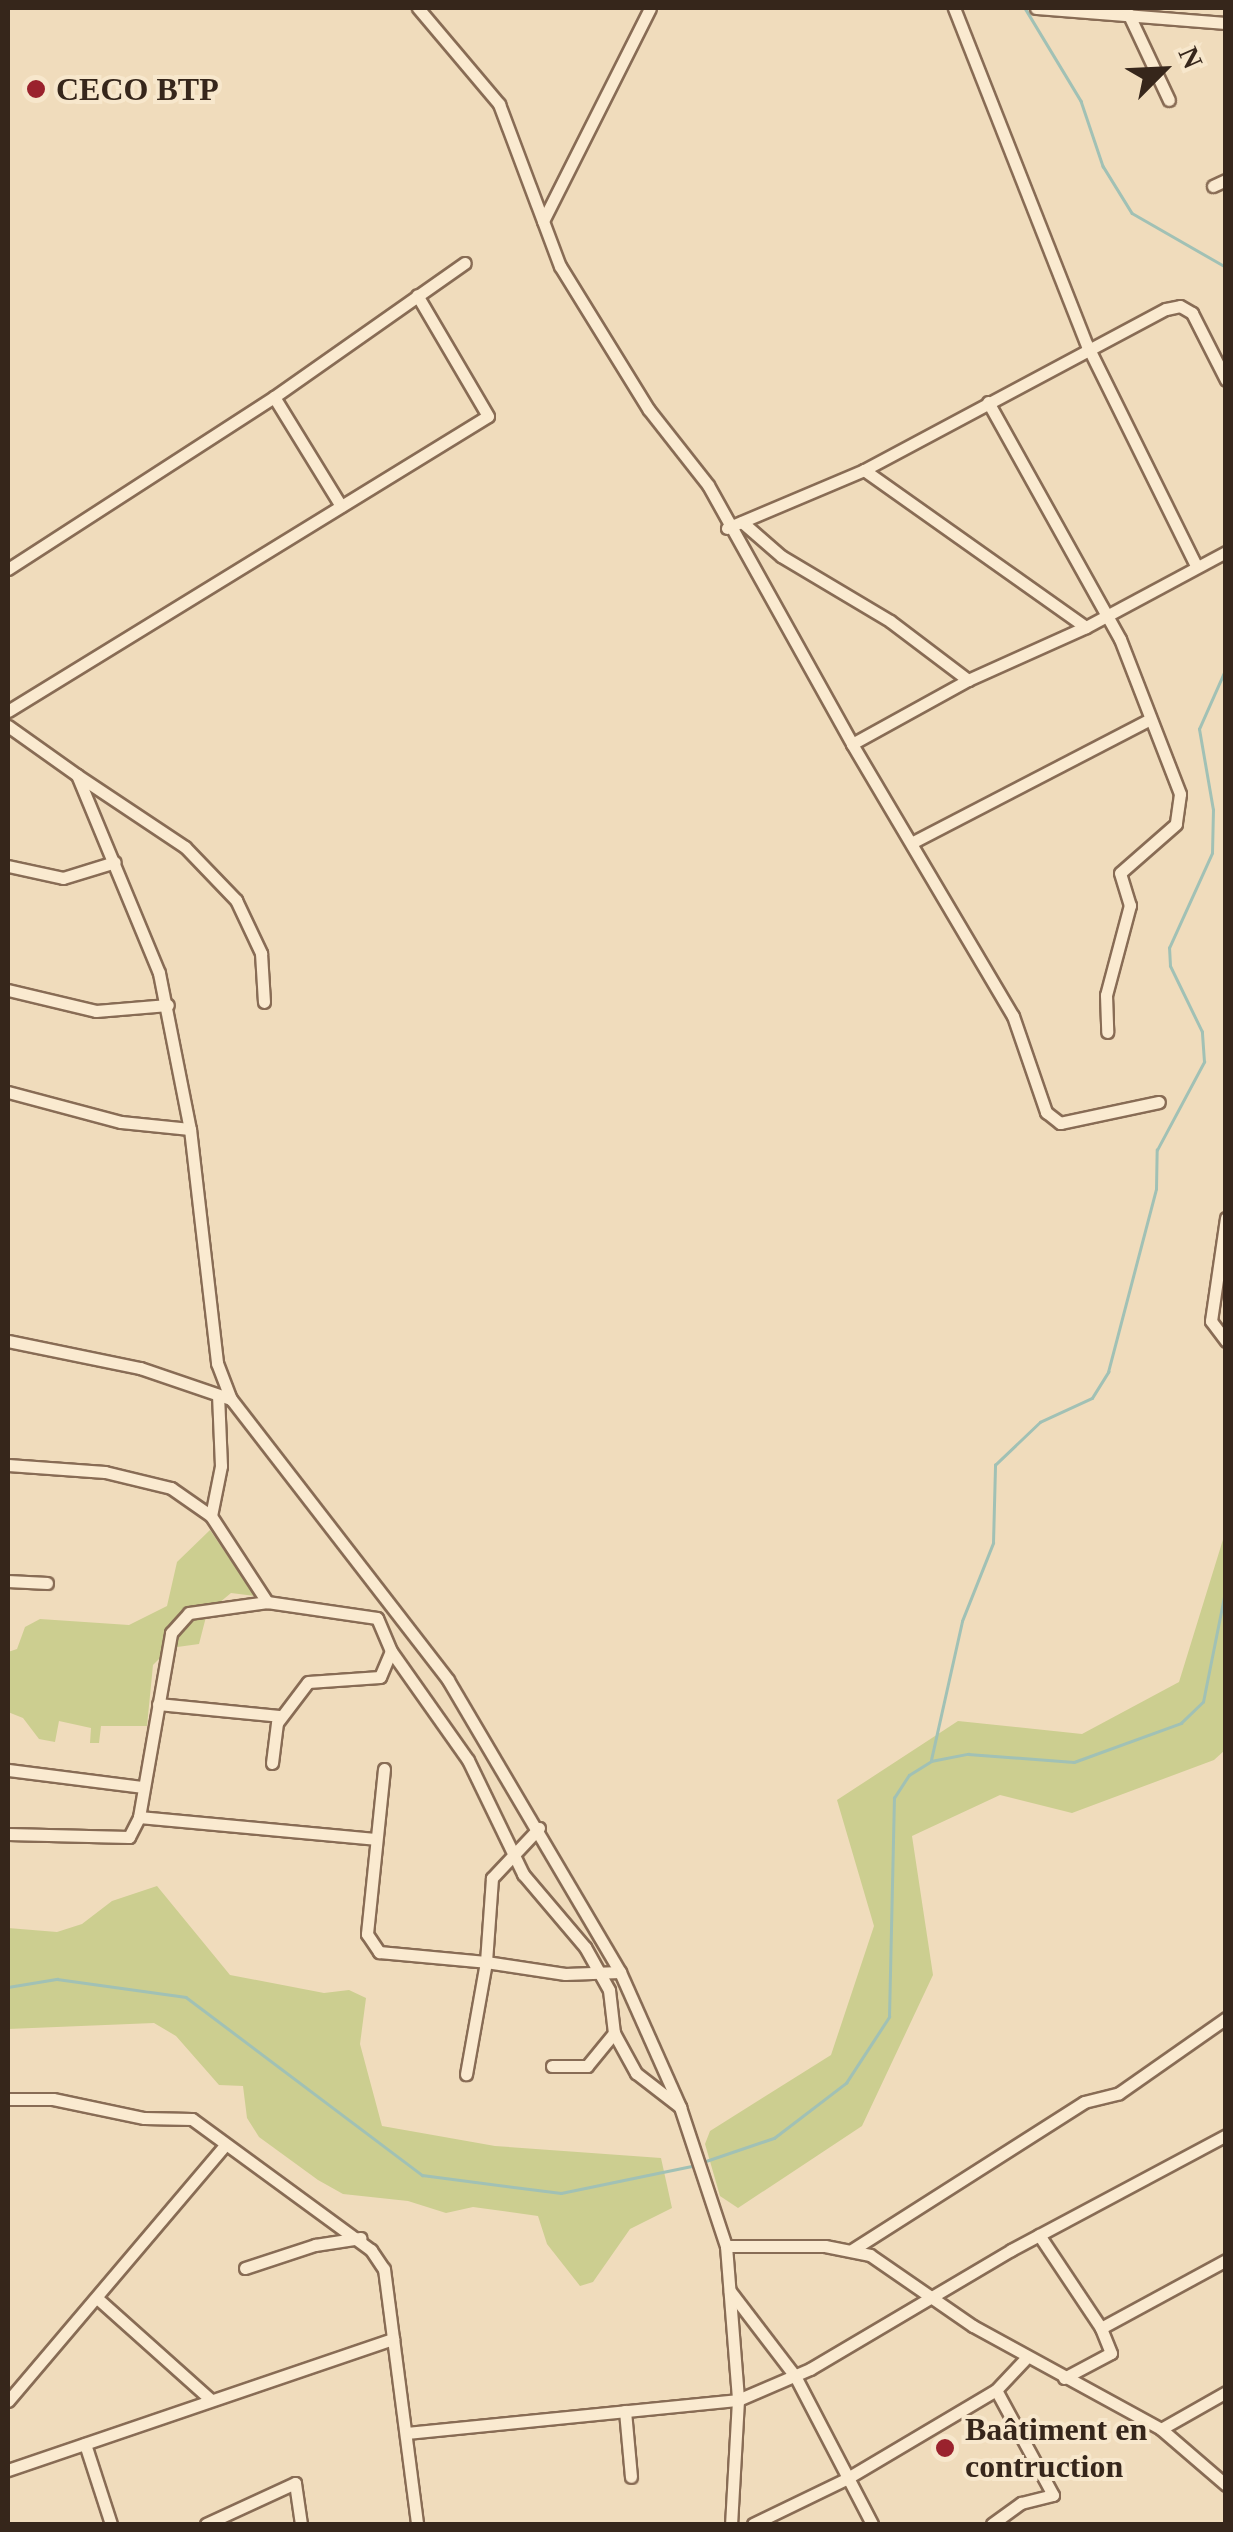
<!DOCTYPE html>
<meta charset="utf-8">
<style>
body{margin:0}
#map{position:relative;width:1233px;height:2532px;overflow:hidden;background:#f0dcbc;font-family:"Times New Roman",serif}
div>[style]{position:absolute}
.green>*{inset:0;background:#ccce90}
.stream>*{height:2.5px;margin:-1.25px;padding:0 1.25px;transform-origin:1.25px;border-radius:1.25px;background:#a1c1b5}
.roads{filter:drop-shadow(2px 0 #886c55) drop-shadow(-2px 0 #886c55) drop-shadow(0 2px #886c55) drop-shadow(0 -2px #886c55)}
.street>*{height:11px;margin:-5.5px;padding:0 5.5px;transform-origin:5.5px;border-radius:5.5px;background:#faead0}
.dots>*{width:28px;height:28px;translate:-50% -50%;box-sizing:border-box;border:5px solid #f7e7cc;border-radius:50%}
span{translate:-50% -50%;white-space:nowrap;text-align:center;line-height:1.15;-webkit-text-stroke:8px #f7e7cc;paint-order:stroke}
.poi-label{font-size:32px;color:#36261b;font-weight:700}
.left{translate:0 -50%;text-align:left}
.frame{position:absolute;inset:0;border:10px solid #36261b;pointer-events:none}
.north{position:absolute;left:1113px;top:20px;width:100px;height:100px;-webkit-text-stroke:8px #f7e7cc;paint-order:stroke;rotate:66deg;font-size:28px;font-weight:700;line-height:40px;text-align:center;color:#36261b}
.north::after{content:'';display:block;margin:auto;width:35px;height:45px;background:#36261b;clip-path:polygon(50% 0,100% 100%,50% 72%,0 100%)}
</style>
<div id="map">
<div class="green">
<div style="clip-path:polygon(210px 1530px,255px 1596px,231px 1593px,207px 1613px,199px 1644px,170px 1648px,153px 1665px,147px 1726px,101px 1726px,99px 1743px,90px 1743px,91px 1728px,59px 1721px,55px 1742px,39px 1739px,23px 1718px,8px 1712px,8px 1652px,17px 1649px,25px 1627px,40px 1619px,129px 1625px,167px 1606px,177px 1562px)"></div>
<div style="clip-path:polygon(1225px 1533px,1225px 1750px,1214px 1760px,1072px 1813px,1000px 1795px,912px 1836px,933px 1975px,862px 2126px,738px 2208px,720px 2196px,705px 2144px,710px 2131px,831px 2055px,874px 1926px,837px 1800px,958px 1721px,1082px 1734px,1179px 1682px)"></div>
<div style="clip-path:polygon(157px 1886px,230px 1975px,324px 1993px,349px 1990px,366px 1998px,360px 2044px,382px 2126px,495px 2146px,661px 2158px,672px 2208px,630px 2229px,593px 2282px,580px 2286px,547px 2244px,538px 2216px,473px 2207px,446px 2213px,408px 2201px,343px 2194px,318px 2180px,259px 2137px,247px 2118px,243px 2086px,219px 2085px,176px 2036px,154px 2023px,8px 2029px,8px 1928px,57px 1932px,82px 1924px,112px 1901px)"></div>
</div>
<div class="stream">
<div style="left:1025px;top:8px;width:109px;rotate:58.9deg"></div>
<div style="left:1081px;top:101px;width:69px;rotate:71.3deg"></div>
<div style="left:1103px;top:166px;width:55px;rotate:58.3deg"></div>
<div style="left:1132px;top:213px;width:108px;rotate:29.9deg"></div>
<div style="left:931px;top:1760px;width:142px;rotate:-77.4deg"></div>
<div style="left:962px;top:1621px;width:84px;rotate:-68.3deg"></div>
<div style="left:993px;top:1543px;width:78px;rotate:-88.5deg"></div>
<div style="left:995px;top:1465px;width:62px;rotate:-43.7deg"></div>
<div style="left:1040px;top:1422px;width:57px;rotate:-24.8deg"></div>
<div style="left:1092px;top:1398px;width:31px;rotate:-58deg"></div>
<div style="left:1108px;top:1372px;width:189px;rotate:-75.3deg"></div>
<div style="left:1156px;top:1189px;width:39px;rotate:-89deg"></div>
<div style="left:1157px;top:1150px;width:100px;rotate:-61.9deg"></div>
<div style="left:1204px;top:1062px;width:30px;rotate:-94deg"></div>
<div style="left:1202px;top:1032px;width:73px;rotate:-115.9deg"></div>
<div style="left:1170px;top:966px;width:18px;rotate:-93deg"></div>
<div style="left:1169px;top:948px;width:104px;rotate:-65.6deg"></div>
<div style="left:1212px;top:853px;width:43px;rotate:-88.7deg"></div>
<div style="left:1213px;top:810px;width:82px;rotate:-99.8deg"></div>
<div style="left:1199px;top:729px;width:67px;rotate:-66.1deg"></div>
<div style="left:8px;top:1987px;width:50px;rotate:-9.3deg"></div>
<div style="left:57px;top:1979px;width:130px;rotate:7.9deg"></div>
<div style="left:186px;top:1997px;width:296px;rotate:37deg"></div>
<div style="left:422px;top:2175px;width:140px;rotate:7.4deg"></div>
<div style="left:561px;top:2193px;width:138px;rotate:-11.7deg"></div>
<div style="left:703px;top:2162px;width:75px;rotate:-18.7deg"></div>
<div style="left:774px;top:2138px;width:91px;rotate:-37.4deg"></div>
<div style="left:846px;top:2083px;width:79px;rotate:-56.9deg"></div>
<div style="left:889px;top:2017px;width:219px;rotate:-88.7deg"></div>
<div style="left:894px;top:1798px;width:27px;rotate:-57deg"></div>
<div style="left:909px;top:1775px;width:26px;rotate:-32deg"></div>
<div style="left:931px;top:1761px;width:38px;rotate:-11deg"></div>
<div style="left:968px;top:1754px;width:106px;rotate:4.3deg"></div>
<div style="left:1074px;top:1762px;width:114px;rotate:-20deg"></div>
<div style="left:1181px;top:1723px;width:30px;rotate:-44deg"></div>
<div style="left:1203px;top:1702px;width:117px;rotate:-78.7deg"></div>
</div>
<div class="roads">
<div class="street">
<div style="left:418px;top:8px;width:126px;rotate:49.8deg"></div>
<div style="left:499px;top:104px;width:173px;rotate:69.4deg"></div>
<div style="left:560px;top:266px;width:169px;rotate:58.3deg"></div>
<div style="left:649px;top:410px;width:95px;rotate:51.8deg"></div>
<div style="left:708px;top:485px;width:296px;rotate:60.9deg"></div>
<div style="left:852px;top:744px;width:132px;rotate:-28.9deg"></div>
<div style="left:954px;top:8px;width:362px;rotate:68.5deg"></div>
<div style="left:1087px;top:345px;width:246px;rotate:63.7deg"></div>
<div style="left:1036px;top:8px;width:191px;rotate:4.5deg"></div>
<div style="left:1128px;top:13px;width:96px;rotate:64.8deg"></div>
<div style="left:1213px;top:186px;width:14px;rotate:-25deg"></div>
<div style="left:543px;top:221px;width:238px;rotate:-63.3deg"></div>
<div style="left:274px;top:397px;width:128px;rotate:58.4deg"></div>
<div style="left:988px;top:402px;width:271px;rotate:60.9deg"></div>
<div style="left:1120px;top:639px;width:166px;rotate:68.8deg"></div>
<div style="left:1180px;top:794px;width:30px;rotate:98deg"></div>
<div style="left:1176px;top:824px;width:74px;rotate:138.8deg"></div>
<div style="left:1120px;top:873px;width:34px;rotate:73deg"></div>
<div style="left:1130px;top:905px;width:93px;rotate:104.9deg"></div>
<div style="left:1106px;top:995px;width:37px;rotate:88deg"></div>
<div style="left:864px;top:470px;width:272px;rotate:35.3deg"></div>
<div style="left:1086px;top:627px;width:159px;rotate:-28.2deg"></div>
<div style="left:742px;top:522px;width:52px;rotate:41.1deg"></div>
<div style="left:781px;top:556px;width:127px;rotate:30.8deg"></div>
<div style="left:890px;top:621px;width:98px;rotate:37.1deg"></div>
<div style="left:968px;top:680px;width:129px;rotate:-24.2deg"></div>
<div style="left:727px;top:528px;width:149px;rotate:-22.9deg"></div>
<div style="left:864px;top:470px;width:342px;rotate:-28.1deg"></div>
<div style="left:1166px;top:309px;width:14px;rotate:-12deg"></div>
<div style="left:1180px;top:306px;width:14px;rotate:30deg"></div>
<div style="left:1192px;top:313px;width:75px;rotate:63.1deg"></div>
<div style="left:8px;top:569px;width:317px;rotate:-32.9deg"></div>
<div style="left:274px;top:397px;width:233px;rotate:-35.1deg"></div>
<div style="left:8px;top:711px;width:563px;rotate:-31.57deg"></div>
<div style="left:488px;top:416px;width:140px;rotate:-120.4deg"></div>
<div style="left:8px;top:726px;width:85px;rotate:35.4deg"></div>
<div style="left:77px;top:775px;width:214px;rotate:67.5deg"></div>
<div style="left:159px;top:973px;width:159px;rotate:78.8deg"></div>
<div style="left:190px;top:1129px;width:236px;rotate:83.4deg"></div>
<div style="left:217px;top:1363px;width:39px;rotate:69deg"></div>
<div style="left:231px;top:1399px;width:355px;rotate:52.3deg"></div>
<div style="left:448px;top:1680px;width:339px;rotate:59.5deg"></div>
<div style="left:620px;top:1972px;width:148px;rotate:66deg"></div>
<div style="left:680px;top:2107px;width:146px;rotate:71.7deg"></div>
<div style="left:726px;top:2246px;width:154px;rotate:85.5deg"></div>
<div style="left:738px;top:2400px;width:124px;rotate:93.2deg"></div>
<div style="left:852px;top:744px;width:316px;rotate:59.4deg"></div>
<div style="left:1013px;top:1016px;width:102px;rotate:71deg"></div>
<div style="left:1046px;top:1112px;width:18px;rotate:38deg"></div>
<div style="left:1060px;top:1123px;width:101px;rotate:-12deg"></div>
<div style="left:77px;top:775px;width:130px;rotate:33.7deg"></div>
<div style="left:185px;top:847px;width:74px;rotate:46.1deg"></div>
<div style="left:236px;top:900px;width:59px;rotate:64.7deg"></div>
<div style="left:261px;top:953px;width:49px;rotate:86.5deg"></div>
<div style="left:913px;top:842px;width:267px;rotate:-27.4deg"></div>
<div style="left:8px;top:866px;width:56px;rotate:12.3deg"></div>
<div style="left:63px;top:878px;width:54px;rotate:-17.1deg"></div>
<div style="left:8px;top:990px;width:90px;rotate:13.4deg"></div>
<div style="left:96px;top:1011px;width:72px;rotate:-4.8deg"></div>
<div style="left:8px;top:1092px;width:117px;rotate:14.9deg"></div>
<div style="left:121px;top:1122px;width:69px;rotate:5.8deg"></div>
<div style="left:1226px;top:1218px;width:104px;rotate:98.3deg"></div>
<div style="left:1211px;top:1321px;width:25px;rotate:53deg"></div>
<div style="left:8px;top:1341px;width:135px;rotate:11.6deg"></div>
<div style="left:140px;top:1368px;width:96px;rotate:18.8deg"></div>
<div style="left:8px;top:1465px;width:97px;rotate:4.1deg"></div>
<div style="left:105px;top:1472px;width:68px;rotate:13.6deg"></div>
<div style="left:171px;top:1488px;width:49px;rotate:35deg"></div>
<div style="left:211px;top:1516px;width:103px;rotate:56.9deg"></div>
<div style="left:267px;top:1602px;width:111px;rotate:8.3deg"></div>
<div style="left:377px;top:1618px;width:36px;rotate:67deg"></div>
<div style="left:391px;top:1651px;width:133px;rotate:54.8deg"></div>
<div style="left:468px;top:1760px;width:127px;rotate:64.2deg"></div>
<div style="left:523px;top:1874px;width:96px;rotate:49.7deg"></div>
<div style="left:585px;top:1947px;width:49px;rotate:60.8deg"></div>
<div style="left:609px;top:1990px;width:43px;rotate:83.4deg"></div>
<div style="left:614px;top:2033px;width:46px;rotate:61.2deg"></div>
<div style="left:636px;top:2073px;width:56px;rotate:37.7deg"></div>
<div style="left:211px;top:1516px;width:51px;rotate:-78.7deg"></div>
<div style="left:221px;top:1466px;width:71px;rotate:-92.4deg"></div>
<div style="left:8px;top:1581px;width:39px;rotate:3deg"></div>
<div style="left:158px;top:1704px;width:124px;rotate:5.6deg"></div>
<div style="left:272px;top:1763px;width:40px;rotate:-82.9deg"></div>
<div style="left:277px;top:1723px;width:51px;rotate:-52.9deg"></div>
<div style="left:308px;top:1682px;width:72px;rotate:-4deg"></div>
<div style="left:380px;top:1677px;width:28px;rotate:-67deg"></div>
<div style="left:384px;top:1769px;width:166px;rotate:95.9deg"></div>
<div style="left:367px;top:1934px;width:22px;rotate:56deg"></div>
<div style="left:379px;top:1952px;width:107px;rotate:5.3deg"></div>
<div style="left:486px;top:1962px;width:114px;rotate:100.1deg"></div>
<div style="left:8px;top:1770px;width:135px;rotate:7.2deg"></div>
<div style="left:139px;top:1817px;width:237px;rotate:5.3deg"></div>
<div style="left:539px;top:1828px;width:69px;rotate:133.2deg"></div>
<div style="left:492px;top:1878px;width:84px;rotate:94.1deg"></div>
<div style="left:486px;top:1962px;width:80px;rotate:8.6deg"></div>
<div style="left:565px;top:1974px;width:55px;rotate:-2.1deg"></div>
<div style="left:8px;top:1834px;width:121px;rotate:1.4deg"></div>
<div style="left:129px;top:1837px;width:22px;rotate:-63deg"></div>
<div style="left:139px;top:1817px;width:187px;rotate:-80.1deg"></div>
<div style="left:171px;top:1633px;width:27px;rotate:-48deg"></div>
<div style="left:189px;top:1613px;width:79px;rotate:-8deg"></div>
<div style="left:552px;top:2066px;width:35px"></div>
<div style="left:587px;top:2066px;width:43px;rotate:-50.7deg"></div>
<div style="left:8px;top:2099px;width:45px"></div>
<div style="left:53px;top:2099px;width:93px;rotate:11.8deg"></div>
<div style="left:144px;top:2118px;width:48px;rotate:1.2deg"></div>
<div style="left:192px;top:2119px;width:222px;rotate:36.2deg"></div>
<div style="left:371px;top:2250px;width:23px;rotate:56deg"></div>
<div style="left:384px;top:2269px;width:257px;rotate:82.6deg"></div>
<div style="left:1039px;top:2235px;width:112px;rotate:56.3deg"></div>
<div style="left:726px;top:2246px;width:99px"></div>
<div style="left:825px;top:2246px;width:46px;rotate:11.3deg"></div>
<div style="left:870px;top:2255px;width:125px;rotate:34.6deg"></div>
<div style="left:973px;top:2326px;width:214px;rotate:28.7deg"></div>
<div style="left:1161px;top:2429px;width:86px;rotate:40.7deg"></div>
<div style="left:852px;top:2250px;width:275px;rotate:-32.5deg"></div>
<div style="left:1084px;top:2102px;width:36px;rotate:-14deg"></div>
<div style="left:1119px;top:2093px;width:131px;rotate:-35deg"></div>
<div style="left:245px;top:2268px;width:74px;rotate:-18.2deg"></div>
<div style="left:315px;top:2245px;width:46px;rotate:-8.8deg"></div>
<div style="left:730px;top:2291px;width:107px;rotate:52.6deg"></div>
<div style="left:795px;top:2376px;width:167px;rotate:62.5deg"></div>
<div style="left:97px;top:2298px;width:153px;rotate:41.8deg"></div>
<div style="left:1064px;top:2378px;width:53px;rotate:-28deg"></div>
<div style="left:1111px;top:2353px;width:27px;rotate:-112deg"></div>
<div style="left:1101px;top:2328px;width:142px;rotate:-28.5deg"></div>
<div style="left:8px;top:2401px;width:336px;rotate:-49.7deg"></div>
<div style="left:625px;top:2411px;width:66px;rotate:84.8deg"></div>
<div style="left:1161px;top:2429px;width:75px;rotate:-29.6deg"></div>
<div style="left:407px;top:2433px;width:333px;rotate:-5.7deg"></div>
<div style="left:738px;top:2400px;width:78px;rotate:-23.3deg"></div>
<div style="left:810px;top:2369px;width:234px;rotate:-30.6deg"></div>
<div style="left:1011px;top:2250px;width:244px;rotate:-28.1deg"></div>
<div style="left:85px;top:2444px;width:84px;rotate:72deg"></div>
<div style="left:8px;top:2470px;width:407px;rotate:-18.8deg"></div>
<div style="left:206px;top:2524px;width:98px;rotate:-24.7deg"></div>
<div style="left:295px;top:2483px;width:41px;rotate:81.7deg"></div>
<div style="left:753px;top:2524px;width:103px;rotate:-25.8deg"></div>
<div style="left:846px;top:2479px;width:174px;rotate:-30.7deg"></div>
<div style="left:996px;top:2390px;width:44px;rotate:-46.8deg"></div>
<div style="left:992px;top:2524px;width:36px;rotate:-36deg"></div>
<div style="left:1021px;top:2503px;width:33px;rotate:-14deg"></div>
<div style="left:1053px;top:2495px;width:119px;rotate:-118.5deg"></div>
</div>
</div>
<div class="dots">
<div style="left:36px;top:89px;background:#9a222d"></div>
<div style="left:945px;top:2448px;background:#9a222d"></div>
</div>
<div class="poi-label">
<span class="left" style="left:56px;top:89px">CECO BTP</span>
<span class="left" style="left:965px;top:2448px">Baâtiment en<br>contruction</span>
</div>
<div class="frame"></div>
<div class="north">N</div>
</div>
